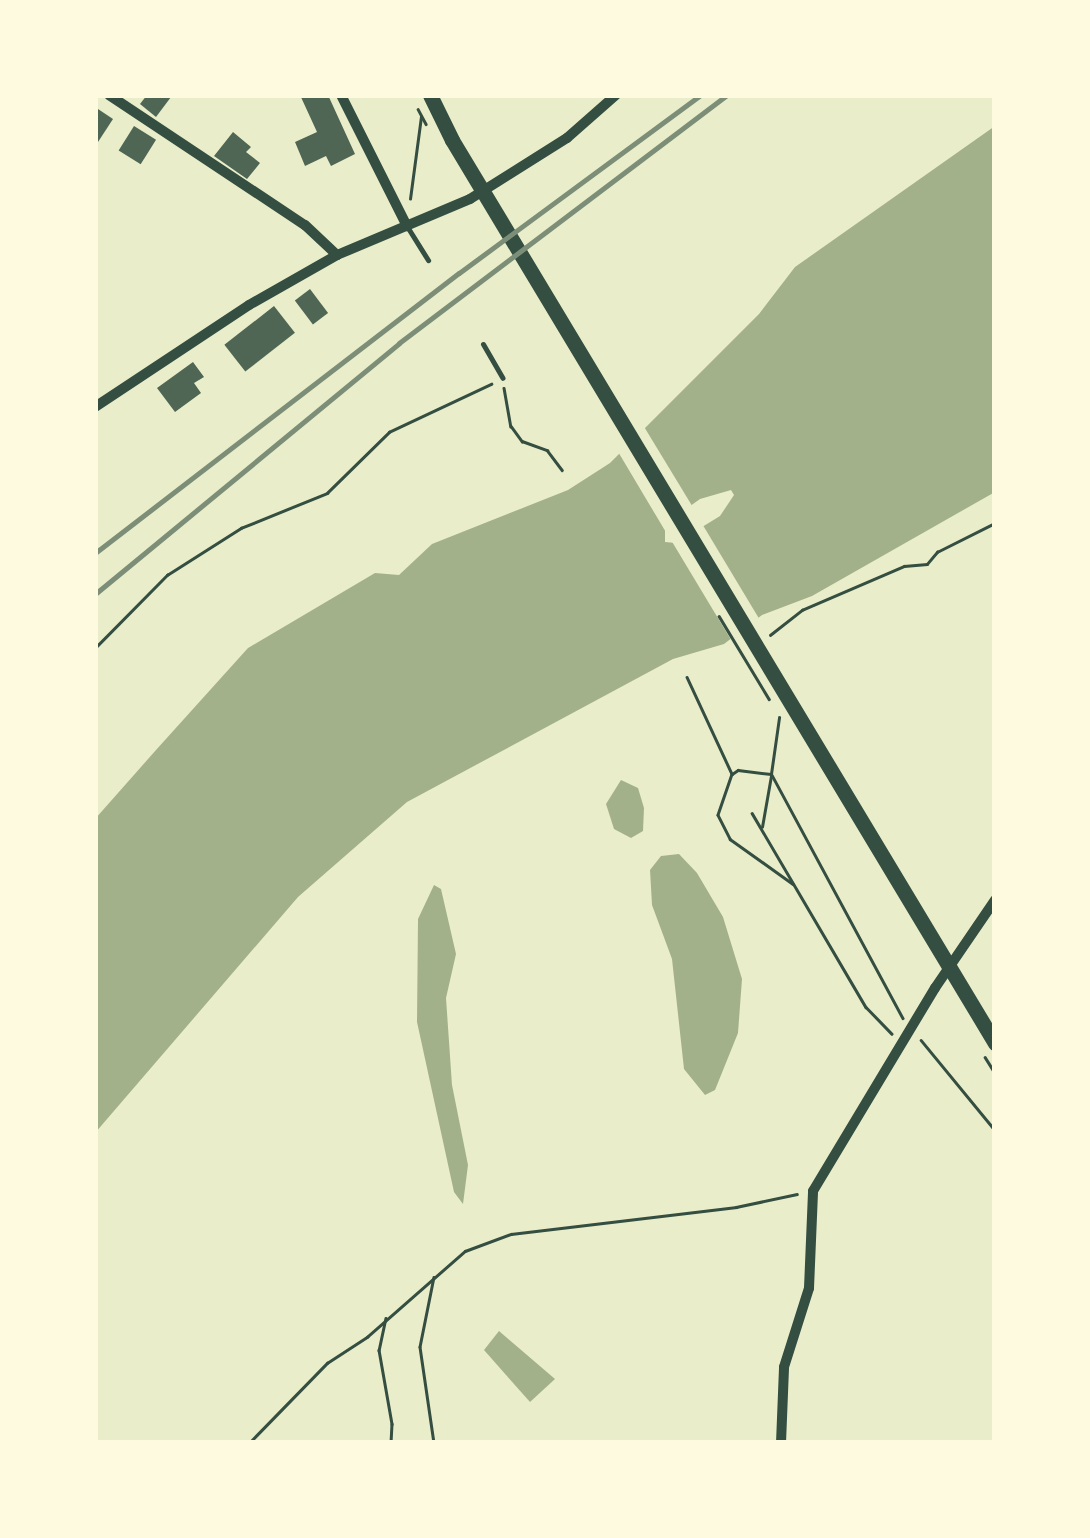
<!DOCTYPE html>
<style>
body{margin:0}
#map{position:relative;width:1090px;height:1538px;overflow:hidden;background:#e9edc9;font-family:Montserrat,sans-serif}
div>[style]{position:absolute}
.water>*{inset:0;background:#a3b18a}
.pier>*{inset:0;background:#e9edc9;transform-origin:0 0}
.building>*{inset:0;background:#4f6655;transform-origin:0 0}
.path>*{height:2.5px;margin:-1.25px;padding:0 1.25px;transform-origin:1.25px;border-radius:1.25px;background:#344e41}
.service>*{height:5px;margin:-2.5px;padding:0 2.5px;transform-origin:2.5px;border-radius:2.5px;background:#344e41}
.minor>*{height:10px;margin:-5px;padding:0 5px;transform-origin:5px;border-radius:5px;background:#344e41}
.primary>*{height:15px;margin:-7.5px;padding:0 7.5px;transform-origin:7.5px;border-radius:7.5px;background:#344e41}
.rail>*{height:5px;margin:-2.5px;padding:0 2.5px;transform-origin:2.5px;border-radius:2.5px;background:#7c8e77}
span{translate:-50% -50%;white-space:nowrap;text-align:center;line-height:1.15;-webkit-text-stroke:9px #fefae0;paint-order:stroke}
.frame{position:absolute;inset:0;border:98px solid #fefae0;pointer-events:none}
</style>
<div id="map">
<div class="water">
<div style="clip-path:polygon(evenodd,995px 126px,995px 492px,812px 596px,762px 615px,724px 644px,673px 659px,407px 802px,298px 897px,95px 1133px,95px 819px,156px 750px,248px 648px,375px 573px,399px 575px,432px 544px,568px 490px,610px 463px,759px 314px,795px 267px,995px 126px,731px 490px,734px 495px,720px 516px,676px 543px,665px 542px,665px 524px,700px 499px,731px 490px)"></div>
<div style="clip-path:polygon(621px 780px,638px 788px,644px 808px,643px 831px,631px 838px,614px 829px,606px 804px)"></div>
<div style="clip-path:polygon(679px 854px,697px 873px,723px 917px,742px 979px,738px 1033px,715px 1090px,705px 1095px,684px 1069px,672px 959px,652px 905px,650px 870px,661px 856px)"></div>
<div style="clip-path:polygon(434px 885px,441px 889px,456px 954px,446px 998px,452px 1085px,468px 1165px,463px 1204px,454px 1192px,417px 1022px,418px 919px)"></div>
<div style="clip-path:polygon(499px 1331px,555px 1379px,530px 1402px,484px 1350px)"></div>
</div>
<div class="pier">
<div style="clip-path:polygon(643px 425px,694px 509px,669px 527px,667px 534px,617px 450px)"></div>
<div style="left:701px;top:522px;width:117px;height:35px;rotate:59deg"></div>
</div>
<div class="building">
<div style="clip-path:polygon(147px 95px,168px 95px,171px 97px,156px 117px,140px 104px)"></div>
<div style="clip-path:polygon(300px 95px,328px 95px,355px 154px,331px 166px,326px 156px,305px 166px,295px 142px,317px 132px)"></div>
<div style="clip-path:polygon(95px 107px,113px 119px,98px 142px,95px 140px)"></div>
<div style="left:134px;top:126px;width:26px;height:29px;rotate:32deg"></div>
<div style="clip-path:polygon(233px 132px,251px 147px,246px 152px,260px 163px,247px 179px,214px 156px)"></div>
<div style="left:310px;top:289px;width:30px;height:19px;rotate:53deg"></div>
<div style="left:274px;top:306px;width:34px;height:63px;rotate:52deg"></div>
<div style="clip-path:polygon(193px 362px,204px 377px,194px 383px,201px 393px,175px 412px,157px 388px)"></div>
</div>
<div class="path">
<div style="left:418px;top:109px;width:17px;rotate:62deg"></div>
<div style="left:410px;top:199px;width:83px;rotate:-82.4deg"></div>
<div style="left:504px;top:388px;width:39px;rotate:80deg"></div>
<div style="left:511px;top:426px;width:19px;rotate:54deg"></div>
<div style="left:522px;top:441px;width:27px;rotate:20deg"></div>
<div style="left:547px;top:450px;width:25px;rotate:53deg"></div>
<div style="left:719px;top:616px;width:97px;rotate:58.9deg"></div>
<div style="left:770px;top:635px;width:41px;rotate:-38deg"></div>
<div style="left:802px;top:610px;width:111px;rotate:-23.3deg"></div>
<div style="left:904px;top:566px;width:23px;rotate:-5deg"></div>
<div style="left:927px;top:564px;width:16px;rotate:-50deg"></div>
<div style="left:937px;top:552px;width:65px;rotate:-26.6deg"></div>
<div style="left:95px;top:648px;width:103px;rotate:-45.4deg"></div>
<div style="left:167px;top:575px;width:88px;rotate:-32.4deg"></div>
<div style="left:241px;top:528px;width:93px;rotate:-22.1deg"></div>
<div style="left:327px;top:493px;width:87px;rotate:-44.5deg"></div>
<div style="left:389px;top:432px;width:113px;rotate:-25.2deg"></div>
<div style="left:687px;top:677px;width:107px;rotate:65.1deg"></div>
<div style="left:732px;top:774px;width:43px;rotate:108.9deg"></div>
<div style="left:718px;top:815px;width:27px;rotate:63deg"></div>
<div style="left:730px;top:839px;width:77px;rotate:35.5deg"></div>
<div style="left:732px;top:774px;width:7px;rotate:-34deg"></div>
<div style="left:738px;top:770px;width:33px;rotate:7deg"></div>
<div style="left:771px;top:774px;width:57px;rotate:-81.9deg"></div>
<div style="left:772px;top:775px;width:276px;rotate:61.7deg"></div>
<div style="left:752px;top:813px;width:225px;rotate:59.6deg"></div>
<div style="left:866px;top:1007px;width:37px;rotate:46deg"></div>
<div style="left:762px;top:827px;width:52px;rotate:-80deg"></div>
<div style="left:921px;top:1040px;width:117px;rotate:50.6deg"></div>
<div style="left:985px;top:1057px;width:19px;rotate:58deg"></div>
<div style="left:434px;top:1277px;width:71px;rotate:101.3deg"></div>
<div style="left:420px;top:1347px;width:97px;rotate:81.7deg"></div>
<div style="left:386px;top:1318px;width:33px;rotate:102deg"></div>
<div style="left:379px;top:1350px;width:75px;rotate:80deg"></div>
<div style="left:392px;top:1424px;width:19px;rotate:93deg"></div>
<div style="left:249px;top:1443px;width:112px;rotate:-45.7deg"></div>
<div style="left:327px;top:1363px;width:48px;rotate:-33deg"></div>
<div style="left:367px;top:1337px;width:130px;rotate:-41.3deg"></div>
<div style="left:465px;top:1251px;width:49px;rotate:-20.3deg"></div>
<div style="left:511px;top:1234px;width:227px;rotate:-6.8deg"></div>
<div style="left:736px;top:1207px;width:62px;rotate:-12deg"></div>
</div>
<div class="service">
<div style="left:408px;top:228px;width:38px;rotate:58deg"></div>
<div style="left:483px;top:344px;width:39px;rotate:60deg"></div>
</div>
<div class="minor">
<div style="left:109px;top:95px;width:235px;rotate:33.6deg"></div>
<div style="left:305px;top:225px;width:44px;rotate:43.2deg"></div>
<div style="left:341px;top:95px;width:147px;rotate:63.3deg"></div>
<div style="left:95px;top:407px;width:185px;rotate:-33.5deg"></div>
<div style="left:249px;top:305px;width:101px;rotate:-29.6deg"></div>
<div style="left:337px;top:255px;width:144px;rotate:-22.8deg"></div>
<div style="left:470px;top:199px;width:115px;rotate:-32.2deg"></div>
<div style="left:567px;top:138px;width:65px;rotate:-41.3deg"></div>
<div style="left:781px;top:1443px;width:76px;rotate:-87.7deg"></div>
<div style="left:784px;top:1367px;width:83px;rotate:-72.4deg"></div>
<div style="left:809px;top:1288px;width:97px;rotate:-87.6deg"></div>
<div style="left:813px;top:1191px;width:237px;rotate:-59deg"></div>
<div style="left:935px;top:988px;width:107px;rotate:-55.7deg"></div>
</div>
<div class="primary">
<div style="left:430px;top:95px;width:50px;rotate:63.9deg"></div>
<div style="left:452px;top:140px;width:1054px;rotate:58.98deg"></div>
</div>
<div class="rail">
<div style="left:95px;top:553px;width:459px;rotate:-37.6deg"></div>
<div style="left:459px;top:273px;width:300px;rotate:-36.4deg"></div>
<div style="left:95px;top:594px;width:394px;rotate:-39.5deg"></div>
<div style="left:399px;top:343px;width:411px;rotate:-37.1deg"></div>
</div>
<div class="frame"></div>
</div>
